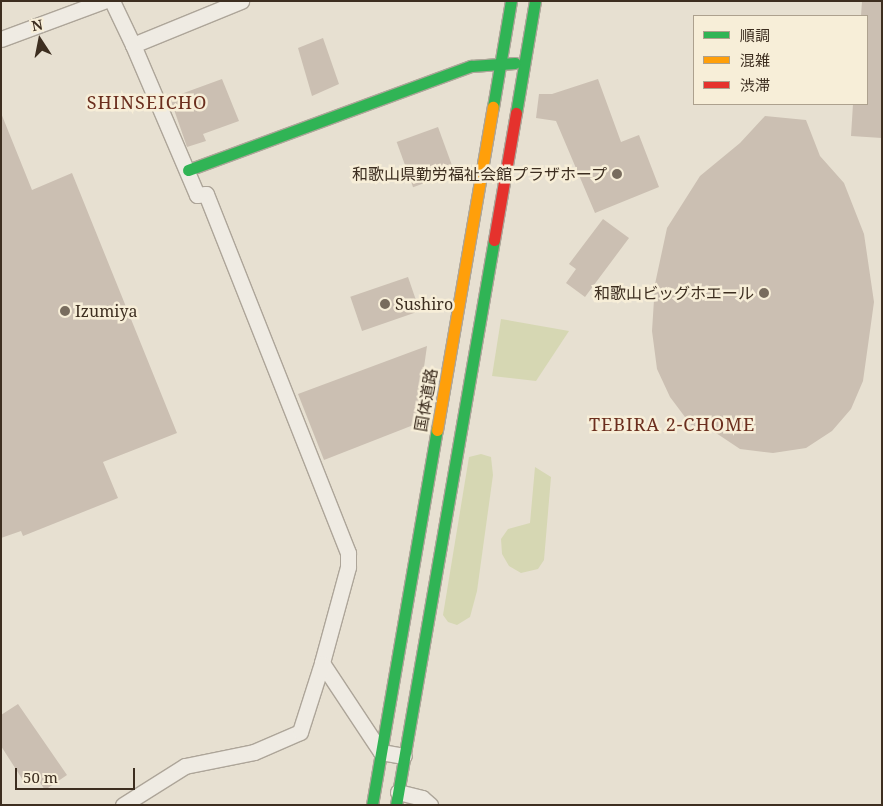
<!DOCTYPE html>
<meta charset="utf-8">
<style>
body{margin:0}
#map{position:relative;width:883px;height:806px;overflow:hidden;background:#e7e0d1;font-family:"Noto Serif","Noto Sans JP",serif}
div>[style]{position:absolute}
.green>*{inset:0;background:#d6d7b3}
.building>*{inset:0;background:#cbbfb2;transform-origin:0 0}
.roads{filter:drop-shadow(1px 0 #ada599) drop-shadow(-1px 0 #ada599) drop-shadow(0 1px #ada599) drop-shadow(0 -1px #ada599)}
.street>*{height:15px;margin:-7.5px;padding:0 7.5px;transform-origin:7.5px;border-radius:7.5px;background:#efebe3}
.fast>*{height:11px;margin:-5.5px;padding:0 5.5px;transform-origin:5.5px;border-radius:5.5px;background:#30b455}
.slow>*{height:11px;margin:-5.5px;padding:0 5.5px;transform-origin:5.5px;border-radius:5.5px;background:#ff9f0a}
.jam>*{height:11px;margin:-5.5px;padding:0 5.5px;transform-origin:5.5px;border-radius:5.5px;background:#e5322d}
.dots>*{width:14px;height:14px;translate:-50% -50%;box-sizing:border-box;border:2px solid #f7eed8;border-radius:50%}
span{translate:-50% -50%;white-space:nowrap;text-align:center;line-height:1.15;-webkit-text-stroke:5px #f7eed8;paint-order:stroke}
.poi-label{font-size:16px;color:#3d2e20}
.right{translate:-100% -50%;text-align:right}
.left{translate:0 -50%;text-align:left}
.street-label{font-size:16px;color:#3d2e20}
.neighbourhood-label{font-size:18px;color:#6b2e1e;letter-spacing:1px}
.frame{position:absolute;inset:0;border:2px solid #3d2e20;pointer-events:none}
.legend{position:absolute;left:693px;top:15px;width:175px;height:90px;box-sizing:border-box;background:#f7eed8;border:1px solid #ada18e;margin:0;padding:6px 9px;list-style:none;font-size:15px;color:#3d2e20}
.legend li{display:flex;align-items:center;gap:10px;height:25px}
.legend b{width:25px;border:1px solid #ada18e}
.north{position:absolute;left:15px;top:15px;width:50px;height:50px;-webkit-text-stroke:4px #f7eed8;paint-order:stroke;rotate:349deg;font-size:14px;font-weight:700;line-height:20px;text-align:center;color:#3d2e20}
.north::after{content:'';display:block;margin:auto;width:18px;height:22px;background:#3d2e20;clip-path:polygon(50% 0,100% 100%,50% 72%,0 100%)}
.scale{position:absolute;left:15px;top:768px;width:120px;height:22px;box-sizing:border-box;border:2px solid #3d2e20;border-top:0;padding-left:6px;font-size:15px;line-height:18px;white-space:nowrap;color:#3d2e20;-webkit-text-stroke:4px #f7eed8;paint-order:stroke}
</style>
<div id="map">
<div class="green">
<div style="clip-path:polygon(501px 319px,569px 331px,536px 381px,492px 376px)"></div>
<div style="clip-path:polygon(481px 454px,491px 457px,493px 475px,477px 591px,470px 617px,457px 625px,448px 622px,443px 615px,469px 457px)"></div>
<div style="clip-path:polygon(535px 467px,551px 477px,544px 560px,538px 569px,521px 573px,509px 566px,502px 554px,501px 539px,508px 529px,530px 523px)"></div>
</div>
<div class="building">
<div style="clip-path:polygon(862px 1px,882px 1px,882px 138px,851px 136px,853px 104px,867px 104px,867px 16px,861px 16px)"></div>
<div style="clip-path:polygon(323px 38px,339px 84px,312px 96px,298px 48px)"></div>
<div style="clip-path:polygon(222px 79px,239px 121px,203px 134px,206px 141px,187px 147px,170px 98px)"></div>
<div style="clip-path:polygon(598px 79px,621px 142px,639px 135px,659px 187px,595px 213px,556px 121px,536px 118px,539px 94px,552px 94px)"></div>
<div style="clip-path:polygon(1px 113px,32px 190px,72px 173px,177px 433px,103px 462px,118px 498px,23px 536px,21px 531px,1px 538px)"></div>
<div style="clip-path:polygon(765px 116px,806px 120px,820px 156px,844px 183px,864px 234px,874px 302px,863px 381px,851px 409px,832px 431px,806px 448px,773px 453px,740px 449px,713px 431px,691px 425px,670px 397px,657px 369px,652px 331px,655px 284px,667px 228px,700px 176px,740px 143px)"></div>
<div style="left:438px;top:127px;width:48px;height:44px;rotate:70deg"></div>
<div style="clip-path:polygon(603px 219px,629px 238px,585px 297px,566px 283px,576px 269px,569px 264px)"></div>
<div style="left:408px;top:277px;width:36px;height:61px;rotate:71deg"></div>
<div style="clip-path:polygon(427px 346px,416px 424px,324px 460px,298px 394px)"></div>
<div style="clip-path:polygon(18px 704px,67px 775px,45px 790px,37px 778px,26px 785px,1px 746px,1px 715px)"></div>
</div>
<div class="roads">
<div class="street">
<div style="left:112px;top:1px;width:49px;rotate:64.5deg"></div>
<div style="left:133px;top:45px;width:117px;rotate:-22.2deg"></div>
<div style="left:1px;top:39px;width:110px;rotate:-20.3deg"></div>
<div style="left:133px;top:45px;width:163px;rotate:66.9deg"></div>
<div style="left:197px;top:195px;width:9px;rotate:-6deg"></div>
<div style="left:206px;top:194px;width:386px;rotate:68.4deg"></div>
<div style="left:348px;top:553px;width:14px;rotate:90deg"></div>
<div style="left:348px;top:567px;width:99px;rotate:105.2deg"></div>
<div style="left:322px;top:663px;width:107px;rotate:56.5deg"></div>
<div style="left:381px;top:752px;width:23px;rotate:10deg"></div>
<div style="left:398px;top:792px;width:25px;rotate:14deg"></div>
<div style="left:422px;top:798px;width:11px;rotate:41deg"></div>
<div style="left:123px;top:805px;width:73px;rotate:-32.2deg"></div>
<div style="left:185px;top:766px;width:70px;rotate:-11.5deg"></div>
<div style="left:254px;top:752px;width:50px;rotate:-23.5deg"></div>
<div style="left:300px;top:732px;width:72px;rotate:-72.3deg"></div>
</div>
<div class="fast">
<div style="left:493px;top:107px;width:108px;rotate:-80.4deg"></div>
<div style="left:516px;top:113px;width:114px;rotate:-80.4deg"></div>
<div style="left:188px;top:170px;width:302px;rotate:-20.2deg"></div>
<div style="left:471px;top:66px;width:44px;rotate:-3.9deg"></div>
<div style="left:372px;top:805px;width:381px;rotate:-80.2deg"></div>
<div style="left:396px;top:805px;width:573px;rotate:-80.16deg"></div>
</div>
<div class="slow">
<div style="left:437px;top:430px;width:328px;rotate:-80.2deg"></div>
</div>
<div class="jam">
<div style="left:494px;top:240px;width:129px;rotate:-80.2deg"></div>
</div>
</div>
<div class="dots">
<div style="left:617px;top:174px;background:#786c5e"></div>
<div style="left:764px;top:293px;background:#786c5e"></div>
<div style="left:385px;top:304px;background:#786c5e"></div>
<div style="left:65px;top:311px;background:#786c5e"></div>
</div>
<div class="poi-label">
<span class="right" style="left:607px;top:174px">和歌山県勤労福祉会館プラザホープ</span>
<span class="right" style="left:754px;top:293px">和歌山ビッグホエール</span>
<span class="left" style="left:395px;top:304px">Sushiro</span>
<span class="left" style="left:75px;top:311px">Izumiya</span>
</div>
<div class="street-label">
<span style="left:426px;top:400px;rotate:-80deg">国体道路</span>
</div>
<div class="neighbourhood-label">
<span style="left:147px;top:102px">SHINSEICHO</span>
<span style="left:672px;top:424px">TEBIRA 2-CHOME</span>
</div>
<div class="frame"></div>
<ul class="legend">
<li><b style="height:6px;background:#30b455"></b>順調</li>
<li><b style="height:6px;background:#ff9f0a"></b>混雑</li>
<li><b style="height:6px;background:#e5322d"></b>渋滞</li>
</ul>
<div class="north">N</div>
<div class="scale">50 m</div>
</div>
